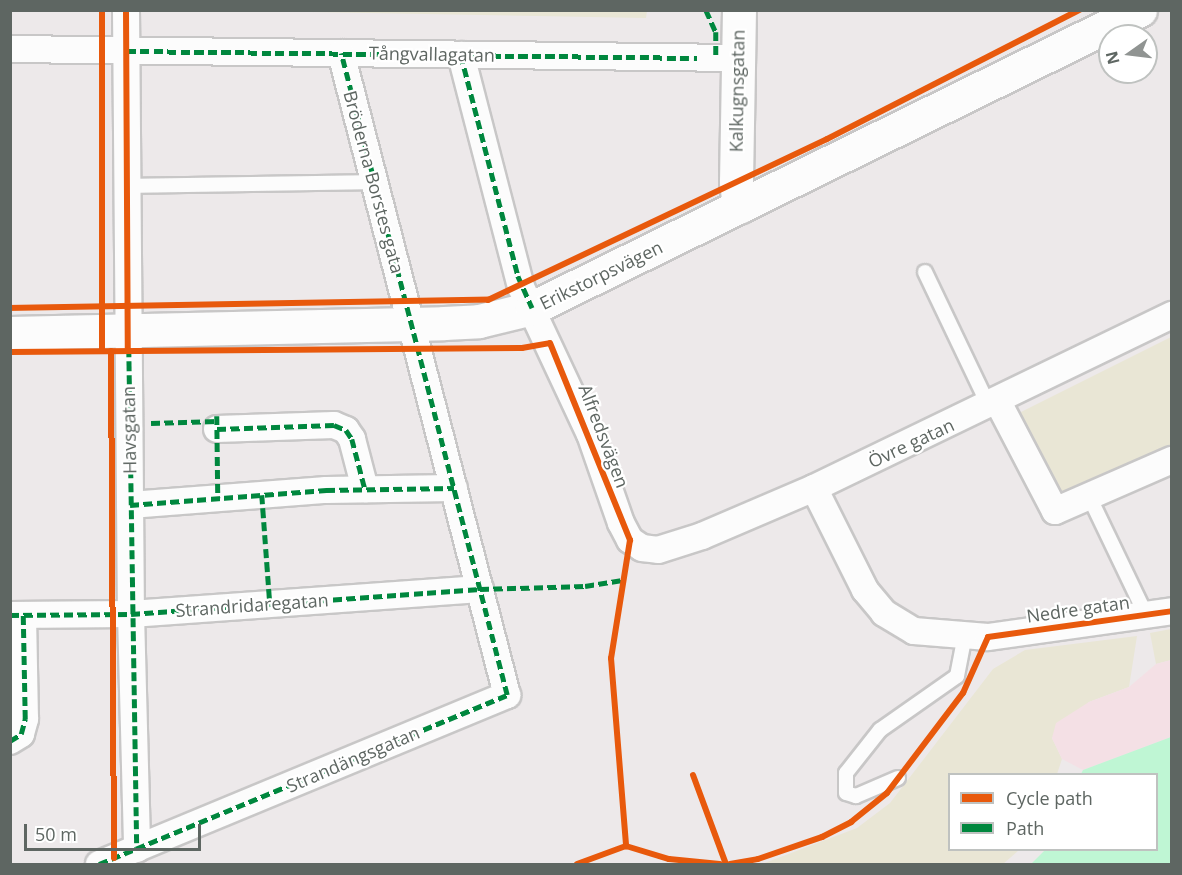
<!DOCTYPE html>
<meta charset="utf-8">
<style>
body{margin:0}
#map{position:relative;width:1182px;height:875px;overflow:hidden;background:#ede9ea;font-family:"Open Sans",sans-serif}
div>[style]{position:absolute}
.green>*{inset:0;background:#e9e6d5}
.sand>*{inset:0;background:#f4e0e5}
.water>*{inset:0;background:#bff6d4}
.roads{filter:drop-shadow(2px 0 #c8c7c7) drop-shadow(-2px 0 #c8c7c7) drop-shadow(0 2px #c8c7c7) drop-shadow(0 -2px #c8c7c7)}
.lane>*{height:14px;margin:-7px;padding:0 7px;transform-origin:7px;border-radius:7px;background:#fcfcfc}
.street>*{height:26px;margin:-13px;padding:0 13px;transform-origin:13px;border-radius:13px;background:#fcfcfc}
.secondary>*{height:33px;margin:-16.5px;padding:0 16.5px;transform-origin:16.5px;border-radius:16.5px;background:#fcfcfc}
.quiet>*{height:4.5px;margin-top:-2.25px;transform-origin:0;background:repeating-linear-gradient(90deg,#00873e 0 9px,transparent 0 13.5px)}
.cycleway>*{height:6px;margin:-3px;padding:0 3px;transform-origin:3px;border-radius:3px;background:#e8590c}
span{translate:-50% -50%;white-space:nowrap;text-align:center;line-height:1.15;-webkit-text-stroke:4.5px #fff;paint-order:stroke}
.street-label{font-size:18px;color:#5e6662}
.frame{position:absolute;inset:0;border:12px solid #5e6662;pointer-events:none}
.legend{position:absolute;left:948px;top:773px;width:210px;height:78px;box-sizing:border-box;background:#fff;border:2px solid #bfc2c0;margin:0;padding:8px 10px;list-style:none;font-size:18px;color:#5e6662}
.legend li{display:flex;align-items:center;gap:12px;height:30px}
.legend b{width:30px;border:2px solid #bfc2c0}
.north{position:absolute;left:1098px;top:24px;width:60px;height:60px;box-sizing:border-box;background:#fff;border:2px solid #bfc2c0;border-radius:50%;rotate:256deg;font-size:16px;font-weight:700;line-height:24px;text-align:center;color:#5e6662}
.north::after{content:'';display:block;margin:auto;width:21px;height:27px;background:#909492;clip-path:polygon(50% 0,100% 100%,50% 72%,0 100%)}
.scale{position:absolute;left:24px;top:824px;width:177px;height:27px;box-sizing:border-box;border:3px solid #5e6662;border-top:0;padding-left:8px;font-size:18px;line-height:21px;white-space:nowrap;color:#5e6662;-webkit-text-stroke:4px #fff;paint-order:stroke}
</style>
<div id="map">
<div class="green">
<div style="clip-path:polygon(647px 11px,646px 18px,249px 11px,647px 10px)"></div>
<div style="clip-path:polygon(1171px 337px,1171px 452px,1075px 496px,1057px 494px,1019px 413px)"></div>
<div style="clip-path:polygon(1171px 629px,1171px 660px,1156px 664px,1150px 633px)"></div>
<div style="clip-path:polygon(1137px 636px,1129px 687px,1089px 702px,1052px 738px,1062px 759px,1057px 774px,950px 774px,950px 850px,1019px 850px,1003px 864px,762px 864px,857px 828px,890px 803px,993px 669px,1025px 650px)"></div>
</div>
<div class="sand">
<div style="clip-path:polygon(1171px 660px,1171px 737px,1083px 770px,1062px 759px,1052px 738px,1056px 723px,1089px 702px,1129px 687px,1156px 664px)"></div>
</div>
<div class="water">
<div style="clip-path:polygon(1171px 737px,1171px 864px,1031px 864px,1045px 850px,1156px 850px,1156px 774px,1081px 774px,1083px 770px)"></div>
</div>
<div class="roads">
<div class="lane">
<div style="left:129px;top:186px;width:245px;rotate:-0.9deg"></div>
<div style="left:925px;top:272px;width:148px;rotate:64.5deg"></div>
<div style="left:1089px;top:496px;width:132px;rotate:64.4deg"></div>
<div style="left:898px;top:778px;width:46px;rotate:156.8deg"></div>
<div style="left:856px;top:796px;width:10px;rotate:-163deg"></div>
<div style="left:846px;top:793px;width:20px;rotate:-90deg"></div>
<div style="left:846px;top:773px;width:55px;rotate:-51.7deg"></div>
<div style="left:880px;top:730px;width:94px;rotate:-35deg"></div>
<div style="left:957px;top:676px;width:42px;rotate:-79deg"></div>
</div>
<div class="street">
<div style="left:126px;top:10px;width:604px;rotate:89.53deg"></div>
<div style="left:131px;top:614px;width:235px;rotate:88.5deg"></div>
<div style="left:10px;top:49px;width:728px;rotate:0.71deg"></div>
<div style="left:461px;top:55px;width:240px;rotate:75.5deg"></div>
<div style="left:521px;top:287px;width:162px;rotate:64.9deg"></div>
<div style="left:590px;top:434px;width:94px;rotate:70.8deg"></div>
<div style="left:621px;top:523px;width:19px;rotate:62deg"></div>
<div style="left:630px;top:540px;width:14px;rotate:34deg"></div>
<div style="left:642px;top:548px;width:16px;rotate:7deg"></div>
<div style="left:658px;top:550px;width:46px;rotate:-17.7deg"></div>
<div style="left:702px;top:536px;width:122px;rotate:-23.2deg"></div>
<div style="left:814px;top:488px;width:398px;rotate:-25.8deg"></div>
<div style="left:998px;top:402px;width:123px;rotate:62.4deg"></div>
<div style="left:1055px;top:511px;width:128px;rotate:-23.6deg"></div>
<div style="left:217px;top:429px;width:117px;rotate:-2deg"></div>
<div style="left:334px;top:425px;width:13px;rotate:23deg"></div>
<div style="left:346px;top:430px;width:11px;rotate:56deg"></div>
<div style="left:352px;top:439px;width:52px;rotate:75.4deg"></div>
<div style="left:814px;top:488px;width:114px;rotate:63.4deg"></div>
<div style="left:865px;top:590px;width:30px;rotate:50deg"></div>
<div style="left:884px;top:613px;width:35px;rotate:31deg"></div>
<div style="left:914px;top:631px;width:74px;rotate:4.6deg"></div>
<div style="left:988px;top:637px;width:186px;rotate:-8deg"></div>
<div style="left:130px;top:505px;width:197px;rotate:-4.4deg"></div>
<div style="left:326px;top:490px;width:128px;rotate:-0.9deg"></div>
<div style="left:10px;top:615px;width:121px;rotate:-0.5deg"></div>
<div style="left:131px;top:614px;width:350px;rotate:-4.1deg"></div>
<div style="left:10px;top:741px;width:13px;rotate:-32deg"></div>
<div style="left:21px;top:734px;width:16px;rotate:-75deg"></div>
<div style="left:25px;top:719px;width:104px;rotate:-91.1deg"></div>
<div style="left:99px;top:864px;width:442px;rotate:-22.5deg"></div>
<div style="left:507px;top:695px;width:663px;rotate:-104.5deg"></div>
</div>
<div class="secondary">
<div style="left:739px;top:10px;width:172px;rotate:91deg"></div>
<div style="left:736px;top:182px;width:25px;rotate:83deg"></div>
<div style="left:10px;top:333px;width:434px;rotate:-1.3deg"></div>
<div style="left:444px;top:323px;width:35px;rotate:-3deg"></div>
<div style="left:479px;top:321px;width:55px;rotate:-13.8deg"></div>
<div style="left:532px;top:308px;width:677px;rotate:-26.11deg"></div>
</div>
</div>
<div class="quiet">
<div style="left:706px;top:10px;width:24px;rotate:66deg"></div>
<div style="left:716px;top:32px;width:26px;rotate:90deg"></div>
<div style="left:127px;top:51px;width:570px;rotate:0.7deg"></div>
<div style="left:461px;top:55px;width:228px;rotate:75.5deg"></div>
<div style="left:518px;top:276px;width:35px;rotate:66deg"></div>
<div style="left:129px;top:348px;width:501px;rotate:89.09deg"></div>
<div style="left:217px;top:416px;width:82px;rotate:89.3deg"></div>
<div style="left:151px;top:423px;width:67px;rotate:-1.7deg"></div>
<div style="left:217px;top:429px;width:117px;rotate:-2deg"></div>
<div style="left:334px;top:425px;width:13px;rotate:23deg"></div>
<div style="left:346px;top:430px;width:11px;rotate:56deg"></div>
<div style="left:352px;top:439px;width:52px;rotate:75.4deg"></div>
<div style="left:262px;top:495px;width:109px;rotate:85.8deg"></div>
<div style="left:130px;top:505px;width:197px;rotate:-4.4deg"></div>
<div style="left:326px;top:490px;width:128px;rotate:-0.9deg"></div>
<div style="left:10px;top:615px;width:121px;rotate:-0.5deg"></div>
<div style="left:131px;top:614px;width:350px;rotate:-4.1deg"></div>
<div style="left:480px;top:589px;width:105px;rotate:-1.6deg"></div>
<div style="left:585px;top:586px;width:38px;rotate:-9deg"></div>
<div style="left:10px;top:741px;width:13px;rotate:-32deg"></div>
<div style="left:21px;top:734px;width:16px;rotate:-75deg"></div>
<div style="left:25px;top:719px;width:104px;rotate:-91.1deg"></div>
<div style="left:99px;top:864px;width:442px;rotate:-22.5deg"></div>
<div style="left:507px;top:695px;width:663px;rotate:-104.5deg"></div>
</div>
<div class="cycleway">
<div style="left:102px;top:10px;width:341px;rotate:90deg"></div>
<div style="left:126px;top:10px;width:341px;rotate:89.7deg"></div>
<div style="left:10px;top:308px;width:478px;rotate:-1deg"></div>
<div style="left:488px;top:300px;width:375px;rotate:-25.4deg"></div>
<div style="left:827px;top:139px;width:283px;rotate:-27.1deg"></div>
<div style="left:111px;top:351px;width:507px;rotate:89.66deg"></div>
<div style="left:10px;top:352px;width:512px;rotate:-0.45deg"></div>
<div style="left:522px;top:348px;width:28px;rotate:-10deg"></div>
<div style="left:550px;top:343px;width:213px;rotate:67.9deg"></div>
<div style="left:630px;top:540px;width:120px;rotate:99.1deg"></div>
<div style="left:611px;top:658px;width:189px;rotate:85.4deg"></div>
<div style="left:693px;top:775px;width:95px;rotate:69.7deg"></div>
<div style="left:577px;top:864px;width:52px;rotate:-20.2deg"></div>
<div style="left:626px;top:846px;width:45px;rotate:16.8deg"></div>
<div style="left:669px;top:859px;width:51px;rotate:5.6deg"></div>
<div style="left:730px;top:864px;width:28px;rotate:-10deg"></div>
<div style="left:758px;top:859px;width:68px;rotate:-19deg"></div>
<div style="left:822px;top:837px;width:33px;rotate:-27deg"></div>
<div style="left:851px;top:822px;width:46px;rotate:-38.9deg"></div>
<div style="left:887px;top:793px;width:126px;rotate:-52.8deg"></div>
<div style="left:963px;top:693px;width:61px;rotate:-65.9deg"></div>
<div style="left:988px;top:637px;width:186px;rotate:-8deg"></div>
</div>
<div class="street-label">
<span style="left:432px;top:54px;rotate:1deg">Tångvallagatan</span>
<span style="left:737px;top:91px;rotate:-89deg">Kalkugnsgatan</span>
<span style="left:374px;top:182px;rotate:75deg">Bröderna Borstes gata</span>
<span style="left:601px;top:275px;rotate:-26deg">Erikstorpsvägen</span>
<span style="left:129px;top:430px;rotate:-91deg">Havsgatan</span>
<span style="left:604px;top:436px;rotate:69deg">Alfredsvägen</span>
<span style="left:911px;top:443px;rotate:-25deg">Övre gatan</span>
<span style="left:252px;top:605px;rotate:-4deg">Strandridaregatan</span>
<span style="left:1078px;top:609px;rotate:-8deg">Nedre gatan</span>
<span style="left:353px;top:759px;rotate:-23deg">Strandängsgatan</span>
</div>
<div class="frame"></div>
<ul class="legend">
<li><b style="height:8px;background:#e8590c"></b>Cycle path</li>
<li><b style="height:8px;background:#00873e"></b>Path</li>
</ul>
<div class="north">N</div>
<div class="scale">50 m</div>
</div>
